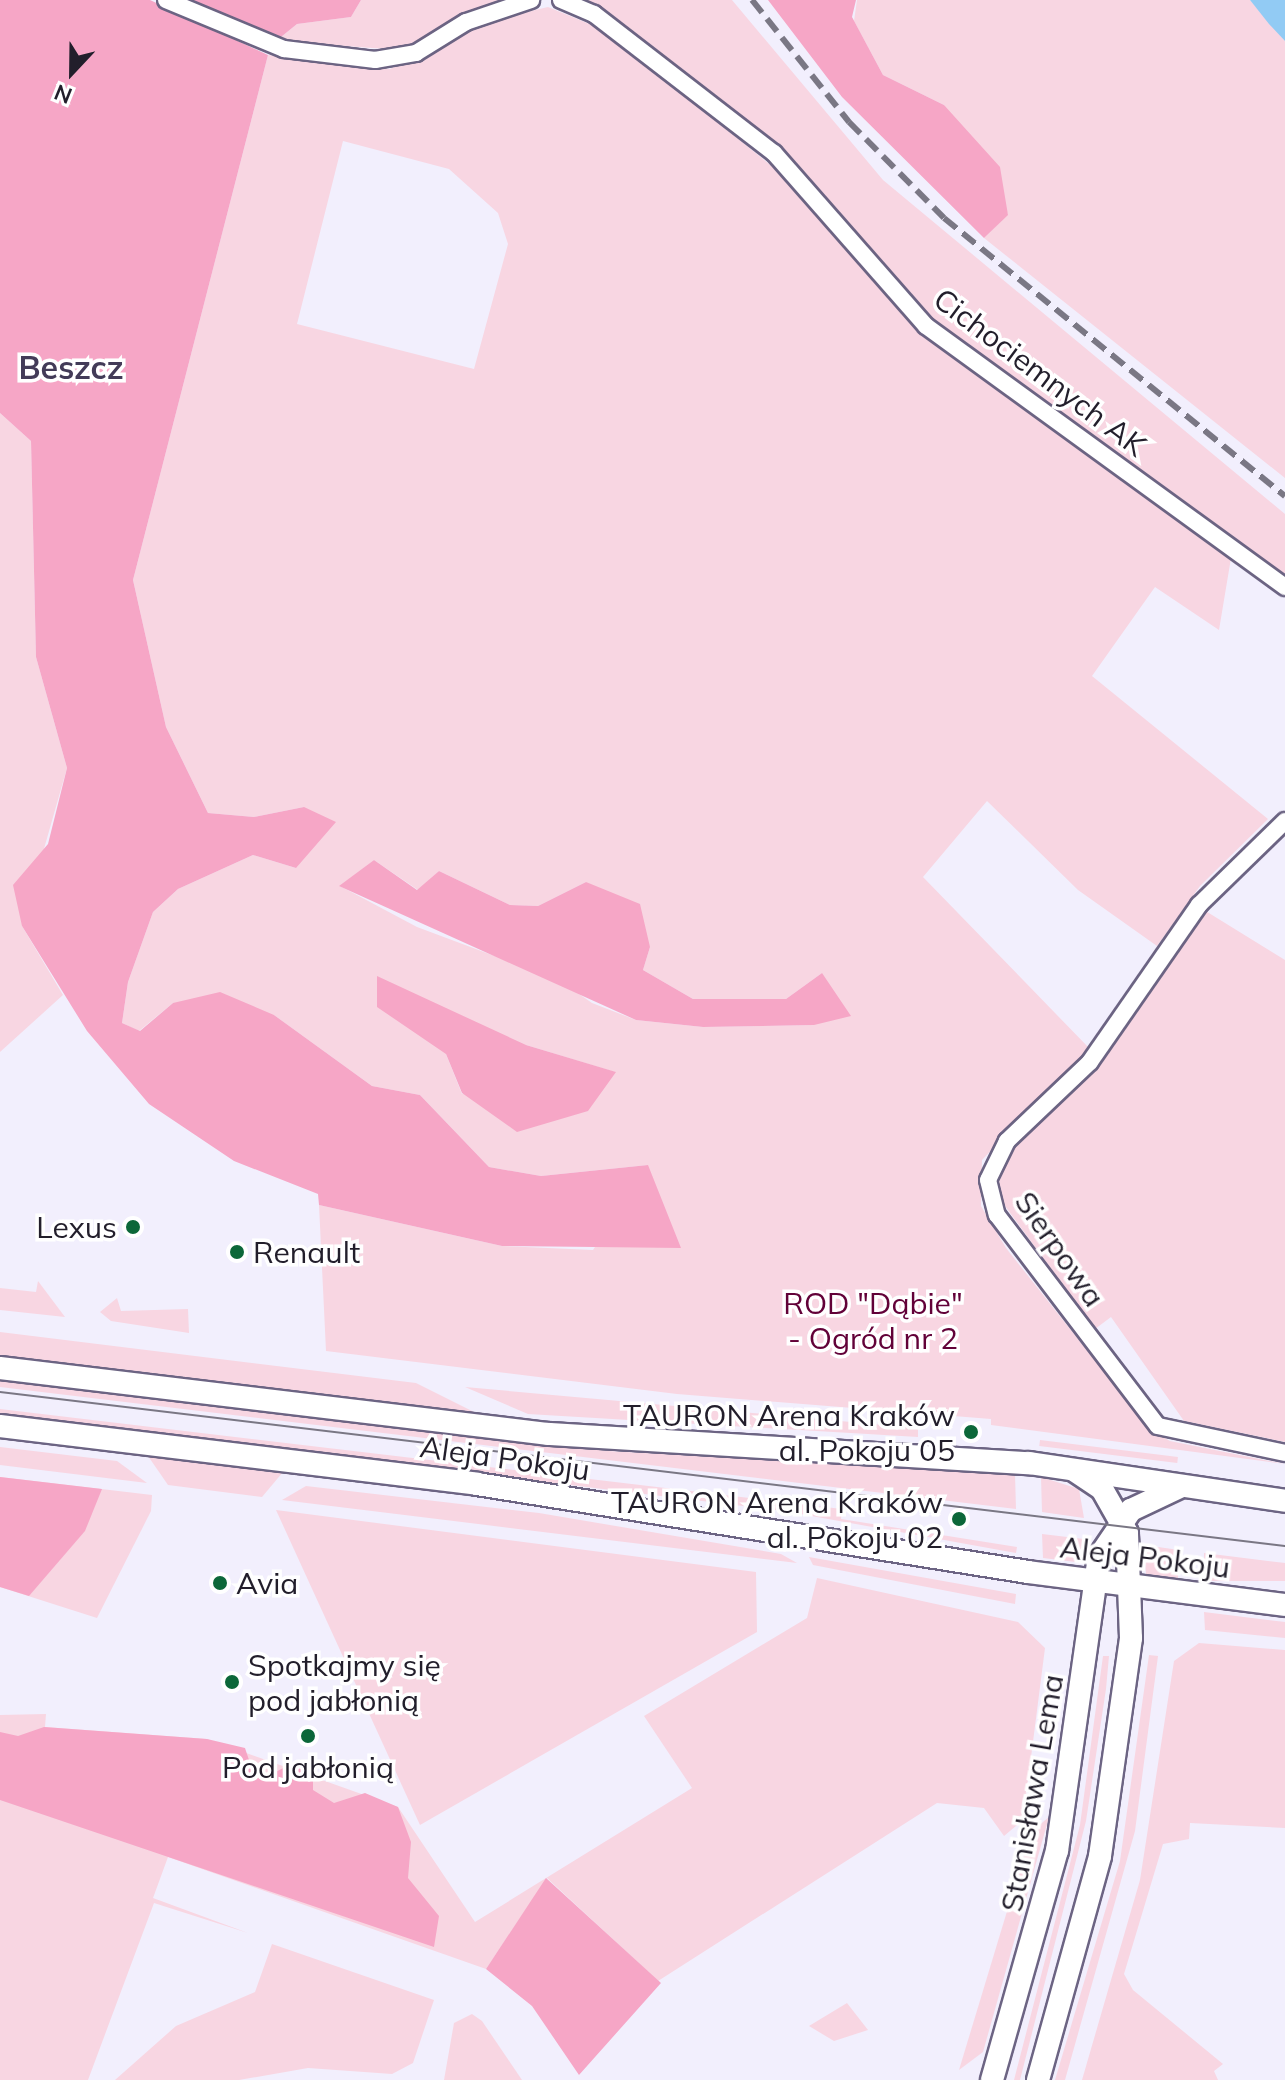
<!DOCTYPE html>
<meta charset="utf-8">
<style>
body{margin:0}
#map{position:relative;width:1285px;height:2080px;overflow:hidden;background:#f2effd;font-family:Mulish,sans-serif}
div>[style]{position:absolute}
.green>*{inset:0;background:#f8d6e2;transform-origin:0 0}
.forest>*{inset:0;background:#f6a6c6}
.water>*{inset:0;background:#92cbf4}
.roads{filter:drop-shadow(2px 0 #6c6483) drop-shadow(-2px 0 #6c6483) drop-shadow(0 2px #6c6483) drop-shadow(0 -2px #6c6483)}
.street>*{height:16px;margin:-8px;padding:0 8px;transform-origin:8px;border-radius:8px;background:#fff}
.secondary>*{height:22px;margin:-11px;padding:0 11px;transform-origin:11px;border-radius:11px;background:#fff}
.tram>*{height:2px;margin:-1px;padding:0 1px;transform-origin:1px;border-radius:1px;background:#7a7784}
.rail>*{height:6px;margin-top:-3px;transform-origin:0;background:repeating-linear-gradient(90deg,#7a7784 0 16px,transparent 0 24px)}
.dots>*{width:22px;height:22px;translate:-50% -50%;box-sizing:border-box;border:4px solid #fff;border-radius:50%}
span{translate:-50% -50%;white-space:nowrap;text-align:center;line-height:1.15;-webkit-text-stroke:7px #fff;paint-order:stroke}
.street-label{font-size:30px;color:#221e2b}
.poi-label{font-size:30px;color:#221e2b}
.right{translate:-100% -50%;text-align:right}
.left{translate:0 -50%;text-align:left}
.park-label{font-size:30px;color:#620138}
.neighbourhood-label{font-size:32px;color:#433b58;font-weight:700}
.north{position:absolute;left:32px;top:32px;width:80px;height:80px;-webkit-text-stroke:6px #fff;paint-order:stroke;rotate:202deg;font-size:22px;font-weight:700;line-height:32px;text-align:center;color:#221e2b}
.north::after{content:'';display:block;margin:auto;width:28px;height:36px;background:#221e2b;clip-path:polygon(50% 0,100% 100%,50% 72%,0 100%)}
</style>
<div id="map">
<div class="green">
<div style="clip-path:polygon(361px 0,500px 0,400px 50px,276px 41px,297px 24px,351px 17px)"></div>
<div style="clip-path:polygon(581px 0,732px 0,883px 180px,1285px 514px,1285px 576px,934px 320px,786px 155px)"></div>
<div style="clip-path:polygon(857px 0,1250px 0,1285px 41px,1285px 478px,984px 238px,1008px 214px,944px 105px,883px 75px,854px 21px)"></div>
<div style="clip-path:polygon(evenodd,548px 7px,602px 29px,784px 176px,915px 329px,1231px 558px,1219px 630px,1155px 587px,1092px 676px,1268px 819px,1200px 886px,1157px 946px,1078px 890px,987px 801px,923px 877px,1089px 1048px,982px 1160px,981px 1206px,1006px 1248px,1150px 1430px,1170px 1441px,1285px 1464px,991px 1425px,991px 1419px,677px 1394px,326px 1351px,319px 1205px,502px 1246px,593px 1250px,648px 1165px,541px 1176px,489px 1167px,420px 1095px,372px 1086px,274px 1015px,173px 1003px,139px 1031px,122px 1023px,128px 982px,153px 912px,178px 889px,253px 855px,296px 868px,304px 807px,254px 817px,208px 813px,166px 727px,133px 580px,268px 55px,390px 69px,497px 19px,548px 7px,343px 141px,449px 169px,498px 213px,508px 244px,474px 369px,297px 324px,343px 141px,548px 7px,374px 860px,418px 890px,439px 871px,510px 905px,538px 906px,586px 882px,650px 947px,643px 970px,693px 999px,786px 999px,822px 973px,814px 1025px,703px 1027px,636px 1020px,592px 1003px,559px 980px,417px 927px,340px 886px,374px 860px,548px 7px,526px 1045px,615px 1072px,462px 1094px,446px 1054px,526px 1045px)"></div>
<div style="clip-path:polygon(0 413px,31px 441px,36px 657px,67px 768px,22px 926px,63px 995px,0 1052px)"></div>
<div style="clip-path:polygon(1204px 910px,1285px 960px,1285px 1442px,1184px 1421px,1111px 1317px,1095px 1329px,997px 1195px,1003px 1160px,1101px 1062px)"></div>
<div style="clip-path:polygon(38px 1281px,65px 1317px,0 1310px,0 1288px,36px 1292px)"></div>
<div style="clip-path:polygon(117px 1298px,121px 1311px,188px 1309px,189px 1333px,111px 1321px,100px 1312px)"></div>
<div style="clip-path:polygon(0 1332px,416px 1383px,478px 1414px,0 1356px)"></div>
<div style="clip-path:polygon(0 1379px,608px 1451px,1015px 1474px,1016px 1509px,0 1387px)"></div>
<div style="clip-path:polygon(465px 1387px,918px 1428px,918px 1437px,528px 1414px)"></div>
<div style="clip-path:polygon(0 1409px,842px 1509px,841px 1519px,1017px 1547px,1016px 1553px,784px 1511px,0 1416px)"></div>
<div style="left:1040px;top:1440px;width:139px;height:6px;rotate:7deg"></div>
<div style="clip-path:polygon(0 1447px,117px 1461px,147px 1483px,0 1465px)"></div>
<div style="clip-path:polygon(148px 1456px,149px 1455px,283px 1472px,262px 1497px,168px 1485px)"></div>
<div style="clip-path:polygon(0 1477px,152px 1495px,151px 1511px,97px 1618px,0 1587px)"></div>
<div style="clip-path:polygon(1041px 1477px,1079px 1489px,1084px 1518px,1042px 1512px)"></div>
<div style="clip-path:polygon(306px 1486px,539px 1513px,781px 1554px,797px 1563px,282px 1500px)"></div>
<div style="clip-path:polygon(276px 1510px,756px 1572px,757px 1632px,420px 1825px)"></div>
<div style="clip-path:polygon(1042px 1534px,1084px 1539px,1084px 1563px,1043px 1558px)"></div>
<div style="clip-path:polygon(1144px 1545px,1179px 1550px,1178px 1578px,1146px 1574px)"></div>
<div style="clip-path:polygon(1204px 1553px,1285px 1563px,1285px 1581px,1204px 1581px)"></div>
<div style="clip-path:polygon(809px 1557px,1016px 1594px,1015px 1604px,813px 1565px)"></div>
<div style="clip-path:polygon(817px 1578px,1018px 1622px,1045px 1648px,1023px 1820px,1004px 1836px,984px 1808px,937px 1803px,658px 1981px,547px 1878px,486px 1969px,168px 1857px,153px 1898px,248px 1933px,154px 1903px,88px 2080px,0 2080px,0 1715px,46px 1714px,45px 1727px,207px 1739px,398px 1807px,475px 1922px,692px 1788px,644px 1716px,807px 1618px)"></div>
<div style="clip-path:polygon(1204px 1612px,1285px 1622px,1285px 1638px,1205px 1630px)"></div>
<div style="clip-path:polygon(1199px 1643px,1285px 1650px,1285px 1828px,1190px 1823px,1189px 1839px,1163px 1844px,1124px 1974px,1133px 1990px,1223px 2064px,1214px 2071px,1218px 2080px,1082px 2080px,1140px 1880px,1174px 1661px)"></div>
<div style="clip-path:polygon(1149px 1655px,1158px 1656px,1135px 1831px,1065px 2080px,1055px 2080px,1120px 1861px)"></div>
<div style="clip-path:polygon(1103px 1656px,1109px 1656px,1106px 1689px,1086px 1821px,1020px 2080px,1014px 2080px,1080px 1825px)"></div>
<div style="clip-path:polygon(1049px 1817px,983px 2052px,959px 2070px,1031px 1832px)"></div>
<div style="clip-path:polygon(272px 1944px,434px 2000px,413px 2063px,392px 2074px,308px 2068px,239px 2080px,115px 2080px,176px 2026px,255px 1992px)"></div>
<div style="clip-path:polygon(847px 2003px,868px 2030px,834px 2041px,809px 2026px)"></div>
<div style="clip-path:polygon(472px 2014px,482px 2021px,522px 2080px,444px 2080px,454px 2023px)"></div>
</div>
<div class="forest">
<div style="clip-path:polygon(0 0,150px 0,268px 55px,133px 580px,166px 727px,208px 813px,254px 817px,304px 807px,336px 822px,296px 868px,253px 855px,178px 889px,153px 912px,128px 982px,122px 1023px,140px 1031px,173px 1003px,220px 992px,274px 1015px,372px 1086px,420px 1095px,489px 1167px,541px 1176px,648px 1165px,681px 1248px,502px 1246px,319px 1205px,318px 1194px,234px 1161px,149px 1104px,87px 1031px,22px 926px,13px 885px,48px 844px,67px 768px,36px 657px,31px 441px,0 413px)"></div>
<div style="clip-path:polygon(181px 0,361px 0,351px 17px,297px 24px,276px 41px)"></div>
<div style="clip-path:polygon(768px 0,856px 0,852px 17px,883px 75px,944px 105px,1000px 167px,1008px 215px,984px 238px,842px 97px)"></div>
<div style="clip-path:polygon(374px 860px,417px 890px,439px 871px,510px 905px,538px 906px,586px 882px,640px 904px,650px 947px,643px 970px,693px 999px,786px 999px,822px 973px,851px 1016px,814px 1025px,703px 1027px,636px 1020px,339px 886px)"></div>
<div style="clip-path:polygon(377px 976px,526px 1045px,616px 1072px,588px 1111px,517px 1132px,462px 1093px,446px 1054px,377px 1007px)"></div>
<div style="clip-path:polygon(0 1477px,102px 1489px,85px 1531px,29px 1596px,0 1587px)"></div>
<div style="clip-path:polygon(44px 1727px,207px 1739px,245px 1748px,252px 1769px,266px 1777px,291px 1764px,313px 1773px,313px 1790px,334px 1803px,365px 1793px,398px 1807px,411px 1842px,408px 1878px,439px 1916px,434px 1947px,0 1800px,0 1732px,18px 1736px)"></div>
<div style="clip-path:polygon(546px 1878px,661px 1983px,579px 2075px,532px 2006px,486px 1969px)"></div>
</div>
<div class="water">
<div style="clip-path:polygon(1250px 0,1285px 0,1285px 41px,1269px 24px)"></div>
</div>
<div class="roads">
<div class="street">
<div style="left:166px;top:0;width:128px;rotate:22.6deg"></div>
<div style="left:284px;top:49px;width:92px;rotate:6.9deg"></div>
<div style="left:375px;top:60px;width:42px;rotate:-9.7deg"></div>
<div style="left:416px;top:53px;width:59px;rotate:-31.8deg"></div>
<div style="left:466px;top:22px;width:69px;rotate:-18.7deg"></div>
<div style="left:561px;top:0;width:36px;rotate:23deg"></div>
<div style="left:594px;top:14px;width:227px;rotate:37.7deg"></div>
<div style="left:774px;top:153px;width:230px;rotate:48.7deg"></div>
<div style="left:926px;top:326px;width:444px;rotate:36deg"></div>
<div style="left:1285px;top:821px;width:120px;rotate:135.7deg"></div>
<div style="left:1199px;top:905px;width:191px;rotate:124.8deg"></div>
<div style="left:1090px;top:1062px;width:115px;rotate:136.4deg"></div>
<div style="left:1007px;top:1141px;width:43px;rotate:116deg"></div>
<div style="left:988px;top:1180px;width:36px;rotate:76deg"></div>
<div style="left:997px;top:1215px;width:265px;rotate:52.7deg"></div>
<div style="left:1158px;top:1426px;width:130px;rotate:12deg"></div>
</div>
<div class="secondary">
<div style="left:0;top:1368px;width:553px;rotate:6.86deg"></div>
<div style="left:549px;top:1434px;width:481px;rotate:3.5deg"></div>
<div style="left:1029px;top:1463px;width:259px;rotate:8.4deg"></div>
<div style="left:0;top:1426px;width:481px;rotate:6.9deg"></div>
<div style="left:477px;top:1484px;width:558px;rotate:9.07deg"></div>
<div style="left:1028px;top:1572px;width:259px;rotate:7.3deg"></div>
<div style="left:992px;top:2080px;width:238px;rotate:-74.2deg"></div>
<div style="left:1057px;top:1851px;width:297px;rotate:-81.9deg"></div>
<div style="left:1099px;top:1557px;width:57px;rotate:-55.8deg"></div>
<div style="left:1131px;top:1510px;width:56px;rotate:-25.2deg"></div>
<div style="left:1038px;top:2080px;width:232px;rotate:-74.5deg"></div>
<div style="left:1100px;top:1856px;width:220px;rotate:-81.9deg"></div>
<div style="left:1131px;top:1638px;width:105px;rotate:-92.2deg"></div>
<div style="left:1127px;top:1533px;width:51px;rotate:-119.6deg"></div>
<div style="left:1102px;top:1489px;width:32px;rotate:-146deg"></div>
</div>
</div>
<div class="tram">
<div style="left:0;top:1392px;width:1294px;rotate:6.83deg"></div>
</div>
<div class="rail">
<div style="left:752px;top:0;width:156px;rotate:51.5deg"></div>
<div style="left:849px;top:122px;width:135px;rotate:45.3deg"></div>
<div style="left:944px;top:218px;width:440px;rotate:39.2deg"></div>
</div>
<div class="dots">
<div style="left:133px;top:1227px;background:#0c6739"></div>
<div style="left:237px;top:1252px;background:#0c6739"></div>
<div style="left:971px;top:1432px;background:#0c6739"></div>
<div style="left:959px;top:1519px;background:#0c6739"></div>
<div style="left:220px;top:1583px;background:#0c6739"></div>
<div style="left:232px;top:1682px;background:#0c6739"></div>
<div style="left:308px;top:1736px;background:#0c6739"></div>
</div>
<div class="street-label">
<span style="left:1040px;top:372px;rotate:37deg">Cichociemnych AK</span>
<span style="left:1060px;top:1249px;rotate:55deg">Sierpowa</span>
<span style="left:505px;top:1458px;rotate:8deg">Aleja Pokoju</span>
<span style="left:1145px;top:1557px;rotate:7deg">Aleja Pokoju</span>
<span style="left:1032px;top:1793px;rotate:-80deg">Stanisława Lema</span>
</div>
<div class="poi-label">
<span class="right" style="left:117px;top:1227px">Lexus</span>
<span class="left" style="left:253px;top:1252px">Renault</span>
<span class="right" style="left:955px;top:1432px">TAURON Arena Kraków<br>al. Pokoju 05</span>
<span class="right" style="left:943px;top:1519px">TAURON Arena Kraków<br>al. Pokoju 02</span>
<span class="left" style="left:236px;top:1583px">Avia</span>
<span class="left" style="left:248px;top:1682px">Spotkajmy się<br>pod jabłonią</span>
<span style="left:308px;top:1767px">Pod jabłonią</span>
</div>
<div class="park-label">
<span style="left:873px;top:1320px">ROD "Dąbie"<br>- Ogród nr 2</span>
</div>
<div class="neighbourhood-label">
<span style="left:71px;top:367px">Beszcz</span>
</div>
<div class="north">N</div>
</div>
